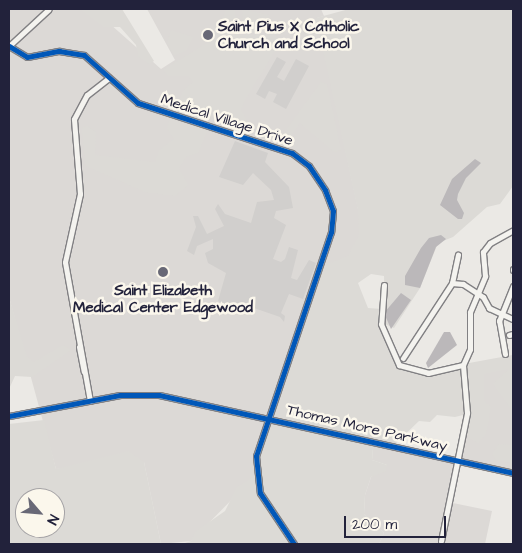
<!DOCTYPE html>
<style>
body{margin:0}
#map{position:relative;width:522px;height:553px;overflow:hidden;background:#ebe9e5;font-family:"Architects Daughter",sans-serif}
div>[style]{position:absolute}
.built>*{inset:0;background:#dcd9d6}
.green>*{inset:0;background:#dcdad6}
.water>*{inset:0;background:#bbb8ba}
.building>*{inset:0;background:#d1cfcd}
.roads{filter:drop-shadow(1px 0 #818083) drop-shadow(-1px 0 #818083) drop-shadow(0 1px #818083) drop-shadow(0 -1px #818083)}
.minor>*{height:5px;margin:-2.5px;padding:0 2.5px;transform-origin:2.5px;border-radius:2.5px;background:#f4f3ef}
.cycleway>*{height:5px;margin:-2.5px;padding:0 2.5px;transform-origin:2.5px;border-radius:2.5px;background:#0057b8}
.dots>*{width:14px;height:14px;translate:-50% -50%;box-sizing:border-box;border:2px solid #fbf7ec;border-radius:50%}
span{translate:-50% -50%;white-space:nowrap;text-align:center;line-height:1.15;-webkit-text-stroke:5px #fbf7ec;paint-order:stroke}
.poi-label{font-size:15px;color:#22223b;font-weight:700}
.left{translate:0 -50%;text-align:left}
.street-label{font-size:15px;color:#22223b}
.frame{position:absolute;inset:0;border:10px solid #22223b;pointer-events:none}
.north{position:absolute;left:15px;top:488px;width:50px;height:50px;box-sizing:border-box;background:#fbf7ec;border:1px solid #a4a2a5;border-radius:50%;rotate:117deg;font-size:14px;font-weight:700;line-height:20px;text-align:center;color:#22223b}
.north::after{content:'';display:block;margin:auto;width:18px;height:22px;background:#686876;clip-path:polygon(50% 0,100% 100%,50% 72%,0 100%)}
.scale{position:absolute;left:344px;top:516px;width:102px;height:22px;box-sizing:border-box;border:2px solid #22223b;border-top:0;padding-left:6px;font-size:15px;line-height:18px;white-space:nowrap;color:#22223b;-webkit-text-stroke:4px #fbf7ec;paint-order:stroke}
</style>
<div id="map">
<div class="built">
<div style="clip-path:polygon(9px 9px,93px 9px,161px 69px,175px 60px,147px 9px,321px 9px,324px 16px,317px 18px,364px 237px,256px 475px,191px 541px,161px 544px,144px 462px,56px 469px,9px 297px)"></div>
<div style="clip-path:polygon(513px 355px,513px 473px,457px 461px,448px 502px,492px 511px,485px 544px,379px 544px,384px 533px,364px 514px,365px 495px,371px 477px,387px 465px,372px 460px,373px 448px,379px 443px,457px 460px,467px 413px,463px 370px)"></div>
</div>
<div class="green">
<div style="clip-path:polygon(80px 9px,122px 9px,154px 61px,149px 64px,138px 56px,136px 45px,120px 27px,104px 27px)"></div>
<div style="clip-path:polygon(235px 9px,238px 35px,274px 34px,281px 41px,244px 102px,241px 110px,249px 124px,245px 130px,177px 109px,183px 91px,193px 82px,188px 76px,168px 76px,163px 70px,212px 40px,226px 10px)"></div>
<div style="clip-path:polygon(242px 9px,269px 15px,267px 26px,258px 33px,243px 33px)"></div>
<div style="clip-path:polygon(349px 9px,513px 9px,513px 186px,500px 204px,487px 207px,453px 237px,438px 243px,420px 288px,394px 328px,385px 324px,384px 276px,371px 274px,358px 283px,368px 308px,382px 309px,381px 317px,397px 363px,420px 372px,513px 355px,513px 407px,511px 409px,493px 384px,509px 369px,484px 374px,484px 401px,491px 407px,486px 434px,478px 443px,463px 435px,467px 414px,455px 417px,437px 415px,430px 422px,419px 421px,393px 446px,379px 443px,373px 448px,372px 460px,387px 465px,386px 471px,371px 477px,365px 495px,364px 514px,384px 533px,379px 544px,182px 544px,191px 541px,195px 532px,225px 511px,237px 487px,256px 475px,256px 456px,320px 267px,348px 256px,359px 235px,358px 211px,316px 18px)"></div>
<div style="clip-path:polygon(171px 30px,193px 37px,186px 51px,174px 56px,167px 43px)"></div>
<div style="clip-path:polygon(321px 82px,327px 84px,341px 150px,334px 152px,300px 123px,287px 141px,278px 141px)"></div>
<div style="clip-path:polygon(170px 118px,208px 130px,198px 153px,186px 157px,179px 168px,188px 185px,175px 196px,145px 192px,86px 166px,82px 128px,87px 126px,96px 132px,95px 155px,155px 162px,159px 151px,174px 139px,167px 128px)"></div>
<div style="clip-path:polygon(9px 297px,27px 357px,34px 362px,63px 345px,71px 350px,32px 377px,15px 376px,9px 389px)"></div>
<div style="clip-path:polygon(evenodd,44px 420px,56px 469px,128px 451px,144px 462px,161px 544px,9px 544px,9px 424px,44px 420px,25px 498px,55px 498px,55px 528px,25px 528px,25px 498px)"></div>
<div style="clip-path:polygon(499px 444px,513px 445px,513px 463px,496px 460px,492px 454px)"></div>
</div>
<div class="water">
<div style="clip-path:polygon(475px 159px,481px 163px,466px 178px,458px 194px,457px 200px,464px 213px,462px 219px,458px 219px,440px 205px,452px 179px)"></div>
<div style="clip-path:polygon(441px 235px,446px 239px,436px 247px,420px 288px,405px 285px,405px 276px,421px 248px,429px 238px)"></div>
<div style="clip-path:polygon(401px 293px,411px 300px,391px 329px,384px 313px)"></div>
<div style="clip-path:polygon(444px 332px,450px 332px,457px 345px,428px 368px,426px 363px)"></div>
</div>
<div class="building">
<div style="clip-path:polygon(277px 57px,286px 62px,277px 77px,284px 81px,296px 59px,309px 66px,286px 109px,273px 102px,277px 94px,269px 91px,265px 99px,256px 94px)"></div>
<div style="clip-path:polygon(235px 141px,268px 153px,265px 162px,289px 187px,293px 208px,276px 211px,274px 218px,286px 225px,273px 259px,281px 262px,285px 259px,289px 247px,298px 250px,291px 278px,297px 280px,309px 260px,316px 263px,303px 299px,289px 294px,281px 313px,285px 316px,284px 322px,280px 317px,239px 303px,236px 310px,218px 301px,226px 273px,208px 263px,205px 253px,213px 249px,213px 239px,197px 246px,194px 255px,187px 251px,196px 227px,193px 216px,198px 216px,207px 234px,224px 226px,215px 209px,218px 204px,225px 214px,251px 223px,257px 202px,274px 200px,271px 190px,253px 173px,243px 185px,219px 177px)"></div>
</div>
<div class="roads">
<div class="minor">
<div style="left:9px;top:46px;width:21px;rotate:31deg"></div>
<div style="left:27px;top:57px;width:33px;rotate:-11deg"></div>
<div style="left:59px;top:51px;width:25px;rotate:9deg"></div>
<div style="left:84px;top:55px;width:72px;rotate:41.6deg"></div>
<div style="left:138px;top:103px;width:162px;rotate:18deg"></div>
<div style="left:292px;top:153px;width:21px;rotate:37deg"></div>
<div style="left:309px;top:166px;width:29px;rotate:56deg"></div>
<div style="left:325px;top:190px;width:22px;rotate:69deg"></div>
<div style="left:333px;top:211px;width:21px;rotate:95deg"></div>
<div style="left:331px;top:232px;width:236px;rotate:108.5deg"></div>
<div style="left:256px;top:456px;width:37px;rotate:84deg"></div>
<div style="left:260px;top:493px;width:61px;rotate:56.3deg"></div>
<div style="left:9px;top:46px;width:54px;rotate:-42.8deg"></div>
<div style="left:513px;top:269px;width:1px;rotate:90deg"></div>
<div style="left:452px;top:283px;width:29px;rotate:-78deg"></div>
<div style="left:384px;top:285px;width:39px;rotate:94deg"></div>
<div style="left:381px;top:324px;width:45px;rotate:66.3deg"></div>
<div style="left:399px;top:365px;width:30px;rotate:15deg"></div>
<div style="left:428px;top:373px;width:36px;rotate:-13deg"></div>
<div style="left:509px;top:335px;width:4px;rotate:-14deg"></div>
<div style="left:79px;top:347px;width:25px;rotate:79deg"></div>
<div style="left:505px;top:354px;width:34px;rotate:-100deg"></div>
<div style="left:499px;top:321px;width:38px;rotate:-68deg"></div>
<div style="left:403px;top:358px;width:90px;rotate:-56.8deg"></div>
<div style="left:452px;top:283px;width:11px;rotate:5deg"></div>
<div style="left:463px;top:284px;width:24px;rotate:33deg"></div>
<div style="left:483px;top:297px;width:13px;rotate:61deg"></div>
<div style="left:489px;top:308px;width:26px;rotate:25deg"></div>
<div style="left:90px;top:401px;width:141px;rotate:-100.2deg"></div>
<div style="left:65px;top:262px;width:70px;rotate:-77.6deg"></div>
<div style="left:80px;top:194px;width:75px;rotate:-94.6deg"></div>
<div style="left:74px;top:119px;width:27px;rotate:-62deg"></div>
<div style="left:87px;top:95px;width:28px;rotate:-38deg"></div>
<div style="left:9px;top:416px;width:113px;rotate:-10.7deg"></div>
<div style="left:120px;top:395px;width:39px"></div>
<div style="left:159px;top:395px;width:362px;rotate:12.4deg"></div>
<div style="left:441px;top:541px;width:131px;rotate:-78.5deg"></div>
<div style="left:467px;top:413px;width:48px;rotate:-94.8deg"></div>
<div style="left:463px;top:365px;width:17px;rotate:-66deg"></div>
<div style="left:470px;top:349px;width:37px;rotate:-90deg"></div>
<div style="left:470px;top:312px;width:39px;rotate:-67deg"></div>
<div style="left:485px;top:276px;width:24px;rotate:-95deg"></div>
<div style="left:483px;top:252px;width:11px;rotate:-52deg"></div>
<div style="left:490px;top:243px;width:26px;rotate:-29deg"></div>
</div>
</div>
<div class="cycleway">
<div style="left:9px;top:46px;width:21px;rotate:31deg"></div>
<div style="left:27px;top:57px;width:33px;rotate:-11deg"></div>
<div style="left:59px;top:51px;width:25px;rotate:9deg"></div>
<div style="left:84px;top:55px;width:72px;rotate:41.6deg"></div>
<div style="left:138px;top:103px;width:162px;rotate:18deg"></div>
<div style="left:292px;top:153px;width:21px;rotate:37deg"></div>
<div style="left:309px;top:166px;width:29px;rotate:56deg"></div>
<div style="left:325px;top:190px;width:22px;rotate:69deg"></div>
<div style="left:333px;top:211px;width:21px;rotate:95deg"></div>
<div style="left:331px;top:232px;width:236px;rotate:108.5deg"></div>
<div style="left:256px;top:456px;width:37px;rotate:84deg"></div>
<div style="left:260px;top:493px;width:61px;rotate:56.3deg"></div>
<div style="left:9px;top:416px;width:113px;rotate:-10.7deg"></div>
<div style="left:120px;top:395px;width:39px"></div>
<div style="left:159px;top:395px;width:362px;rotate:12.4deg"></div>
</div>
<div class="dots">
<div style="left:208px;top:35px;background:#686876"></div>
<div style="left:163px;top:272px;background:#686876"></div>
</div>
<div class="poi-label">
<span class="left" style="left:218px;top:35px">Saint Pius X Catholic<br>Church and School</span>
<span style="left:163px;top:299px">Saint Elizabeth<br>Medical Center Edgewood</span>
</div>
<div class="street-label">
<span style="left:227px;top:120px;rotate:18deg">Medical Village Drive</span>
<span style="left:367px;top:428px;rotate:13deg">Thomas More Parkway</span>
</div>
<div class="frame"></div>
<div class="north">N</div>
<div class="scale">200 m</div>
</div>
